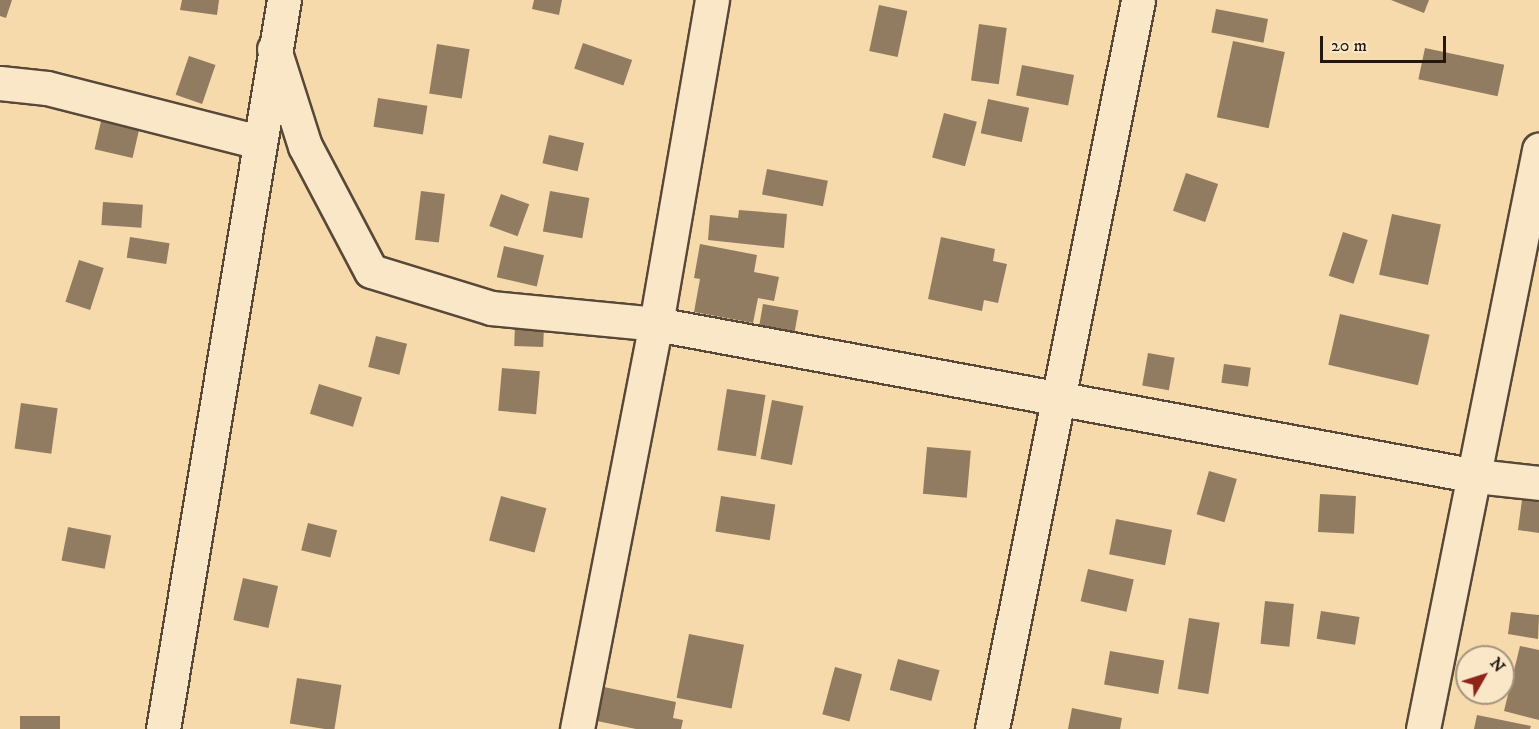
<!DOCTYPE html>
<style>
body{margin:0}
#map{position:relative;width:1539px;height:729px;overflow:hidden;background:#f7daab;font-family:"IM FELL DW Pica",serif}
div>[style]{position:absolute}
.building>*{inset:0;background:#917c61;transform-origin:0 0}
.roads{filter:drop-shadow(2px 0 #574838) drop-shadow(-2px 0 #574838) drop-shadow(0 2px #574838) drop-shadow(0 -2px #574838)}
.minor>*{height:33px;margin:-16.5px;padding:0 16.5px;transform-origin:16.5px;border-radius:16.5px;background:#fae7c8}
span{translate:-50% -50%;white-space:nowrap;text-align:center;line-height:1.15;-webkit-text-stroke:6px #fae7c8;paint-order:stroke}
.north{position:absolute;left:1455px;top:645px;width:60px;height:60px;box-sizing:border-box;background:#fae7c8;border:2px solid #a4947f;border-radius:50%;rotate:51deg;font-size:16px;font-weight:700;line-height:24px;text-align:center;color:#221711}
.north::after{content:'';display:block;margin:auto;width:21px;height:27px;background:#8f2418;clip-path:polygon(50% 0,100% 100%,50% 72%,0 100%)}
.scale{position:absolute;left:1320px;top:36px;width:126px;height:27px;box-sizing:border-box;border:3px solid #221711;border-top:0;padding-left:8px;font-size:18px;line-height:21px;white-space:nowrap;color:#221711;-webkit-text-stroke:4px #fae7c8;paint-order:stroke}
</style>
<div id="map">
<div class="building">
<div style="clip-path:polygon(0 0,12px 0,6px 18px,0 16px)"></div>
<div style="clip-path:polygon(182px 0,219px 0,217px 15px,180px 10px)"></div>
<div style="clip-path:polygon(534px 0,562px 0,559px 15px,532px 9px)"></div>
<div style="clip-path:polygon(1391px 0,1429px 0,1424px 13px)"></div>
<div style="left:879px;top:5px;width:29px;height:47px;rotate:12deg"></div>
<div style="left:1216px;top:9px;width:53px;height:24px;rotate:11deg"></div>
<div style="left:979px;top:24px;width:28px;height:57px;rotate:8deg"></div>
<div style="left:1233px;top:41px;width:53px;height:78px;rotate:12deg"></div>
<div style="left:583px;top:43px;width:52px;height:27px;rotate:19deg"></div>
<div style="left:437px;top:44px;width:33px;height:50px;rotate:9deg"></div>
<div style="left:1425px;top:48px;width:81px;height:32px;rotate:12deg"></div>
<div style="left:189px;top:56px;width:28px;height:41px;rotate:19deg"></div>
<div style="left:1022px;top:65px;width:53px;height:31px;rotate:11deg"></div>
<div style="left:378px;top:98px;width:50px;height:29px;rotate:9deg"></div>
<div style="left:988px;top:99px;width:42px;height:35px;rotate:12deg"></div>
<div style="left:944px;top:113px;width:34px;height:46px;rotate:15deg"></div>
<div style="left:102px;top:117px;width:39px;height:33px;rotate:13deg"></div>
<div style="left:549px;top:135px;width:36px;height:29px;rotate:13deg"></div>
<div style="left:767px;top:169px;width:62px;height:26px;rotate:11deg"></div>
<div style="left:1186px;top:173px;width:34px;height:40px;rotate:19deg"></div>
<div style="left:421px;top:191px;width:24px;height:49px;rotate:7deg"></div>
<div style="left:550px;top:191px;width:40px;height:41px;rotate:10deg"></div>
<div style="left:501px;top:194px;width:30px;height:34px;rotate:20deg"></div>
<div style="left:103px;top:202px;width:40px;height:23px;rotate:4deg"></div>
<div style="clip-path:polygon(739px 210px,787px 214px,784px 248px,708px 240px,710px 215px,738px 218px)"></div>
<div style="left:1392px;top:214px;width:50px;height:62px;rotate:12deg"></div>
<div style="left:1343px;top:232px;width:26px;height:46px;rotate:18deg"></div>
<div style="left:130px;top:237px;width:40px;height:21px;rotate:9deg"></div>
<div style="clip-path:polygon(941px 237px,995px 249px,993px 261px,1007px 264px,998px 303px,984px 300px,982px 311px,928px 299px)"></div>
<div style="clip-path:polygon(700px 244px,757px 255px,754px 272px,779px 277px,774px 301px,758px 298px,753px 323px,694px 312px,700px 279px,694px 278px)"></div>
<div style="left:504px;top:246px;width:41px;height:32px;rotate:13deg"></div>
<div style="left:79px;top:260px;width:26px;height:44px;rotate:18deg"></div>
<div style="left:763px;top:304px;width:36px;height:23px;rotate:10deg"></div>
<div style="left:1340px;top:314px;width:92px;height:52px;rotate:13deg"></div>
<div style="left:515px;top:324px;width:29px;height:22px;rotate:2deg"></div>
<div style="left:376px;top:336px;width:32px;height:32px;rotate:14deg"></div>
<div style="left:1148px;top:353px;width:27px;height:33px;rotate:10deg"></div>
<div style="left:1224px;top:364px;width:27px;height:19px;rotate:8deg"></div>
<div style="left:502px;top:368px;width:38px;height:43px;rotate:5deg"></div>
<div style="left:319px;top:384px;width:45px;height:31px;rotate:17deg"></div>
<div style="left:727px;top:389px;width:39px;height:62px;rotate:9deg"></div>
<div style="left:772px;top:400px;width:32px;height:60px;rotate:11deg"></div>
<div style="left:21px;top:403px;width:37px;height:46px;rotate:8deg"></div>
<div style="left:927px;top:447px;width:44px;height:47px;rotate:5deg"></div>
<div style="left:1209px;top:471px;width:29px;height:45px;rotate:16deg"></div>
<div style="left:1320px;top:494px;width:36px;height:38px;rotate:3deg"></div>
<div style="left:501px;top:496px;width:47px;height:46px;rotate:15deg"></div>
<div style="left:721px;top:496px;width:55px;height:36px;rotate:9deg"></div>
<div style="clip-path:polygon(1522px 500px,1539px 502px,1539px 533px,1518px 530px)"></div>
<div style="left:1116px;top:519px;width:57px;height:36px;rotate:11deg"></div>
<div style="left:308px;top:523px;width:30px;height:28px;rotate:14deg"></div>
<div style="left:68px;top:527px;width:44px;height:34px;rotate:11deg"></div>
<div style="left:1088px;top:569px;width:47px;height:33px;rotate:13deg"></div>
<div style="left:243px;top:578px;width:36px;height:43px;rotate:13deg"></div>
<div style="left:1265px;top:601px;width:29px;height:43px;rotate:6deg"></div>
<div style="left:1321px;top:611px;width:39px;height:28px;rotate:9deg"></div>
<div style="clip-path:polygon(1511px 612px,1539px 615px,1538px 639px,1508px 634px)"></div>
<div style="left:1189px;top:618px;width:31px;height:72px;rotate:9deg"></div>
<div style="left:689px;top:634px;width:56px;height:65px;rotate:11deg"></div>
<div style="clip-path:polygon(1520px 646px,1539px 650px,1539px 720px,1504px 711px)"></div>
<div style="left:1110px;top:651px;width:55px;height:34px;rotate:10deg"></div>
<div style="left:898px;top:659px;width:43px;height:32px;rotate:15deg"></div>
<div style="left:835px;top:667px;width:28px;height:49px;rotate:15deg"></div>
<div style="left:297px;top:678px;width:45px;height:46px;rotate:9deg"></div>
<div style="clip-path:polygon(599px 686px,676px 702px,673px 718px,683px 720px,681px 729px,636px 729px,592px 720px)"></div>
<div style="clip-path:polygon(1072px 708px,1122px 718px,1120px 729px,1068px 729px)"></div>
<div style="clip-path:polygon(1477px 715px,1531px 726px,1530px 729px,1474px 729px)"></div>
<div style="left:20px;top:716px;width:40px;height:13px"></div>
</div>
<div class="roads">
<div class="minor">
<div style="left:274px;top:49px;width:102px;rotate:72.3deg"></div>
<div style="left:305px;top:146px;width:141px;rotate:62.2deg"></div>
<div style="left:371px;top:271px;width:126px;rotate:17.1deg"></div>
<div style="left:491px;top:308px;width:166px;rotate:5.5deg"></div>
<div style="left:656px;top:324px;width:834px;rotate:10.5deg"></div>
<div style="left:1476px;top:476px;width:63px;rotate:6.3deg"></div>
<div style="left:0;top:83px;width:47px;rotate:6.1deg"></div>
<div style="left:47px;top:88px;width:219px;rotate:14.3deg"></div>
<div style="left:163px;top:729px;width:739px;rotate:-80.58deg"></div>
<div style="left:577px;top:729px;width:413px;rotate:-79deg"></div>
<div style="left:656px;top:324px;width:329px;rotate:-80.2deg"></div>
<div style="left:992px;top:729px;width:743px;rotate:-78.67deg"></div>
<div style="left:1423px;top:729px;width:591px;rotate:-78.67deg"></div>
</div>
</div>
<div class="north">N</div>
<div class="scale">20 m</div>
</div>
